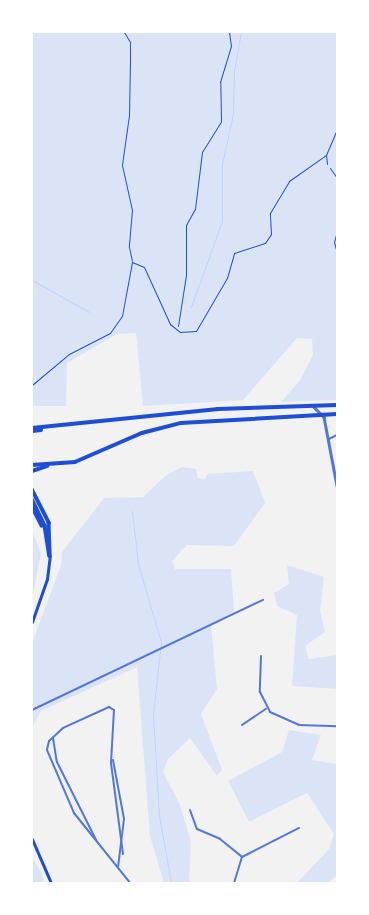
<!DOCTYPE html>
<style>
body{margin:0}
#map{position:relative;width:369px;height:915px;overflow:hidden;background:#f2f2f2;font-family:"Fira Sans Condensed",sans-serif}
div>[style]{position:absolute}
.green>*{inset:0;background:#dbe4f7}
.stream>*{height:1px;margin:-0.5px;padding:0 0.5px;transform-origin:0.5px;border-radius:0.5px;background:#bfd3fe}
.path>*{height:1px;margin:-0.5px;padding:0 0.5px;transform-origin:0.5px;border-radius:0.5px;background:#1d4ed8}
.minor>*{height:2px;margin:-1px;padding:0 1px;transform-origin:1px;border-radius:1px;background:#5277de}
.tertiary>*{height:2.5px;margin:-1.25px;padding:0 1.25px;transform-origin:1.25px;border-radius:1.25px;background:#5277de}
.secondary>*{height:3px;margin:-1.5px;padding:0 1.5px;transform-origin:1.5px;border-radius:1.5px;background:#1d4ed8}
.trunk>*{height:3.5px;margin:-1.75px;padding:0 1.75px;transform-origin:1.75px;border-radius:1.75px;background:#1d4ed8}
span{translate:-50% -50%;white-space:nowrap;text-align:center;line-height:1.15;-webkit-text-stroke:4px #fff;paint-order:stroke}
.frame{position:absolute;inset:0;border:33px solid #fff;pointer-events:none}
</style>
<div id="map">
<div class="green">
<div style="clip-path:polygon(32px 32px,337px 32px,337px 400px,281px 402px,300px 380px,313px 355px,312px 339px,297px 338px,243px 400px,143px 406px,136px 333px,117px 334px,67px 363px,66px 406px,32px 406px)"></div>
<div style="clip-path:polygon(182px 467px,196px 469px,198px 478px,205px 479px,207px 474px,253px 471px,265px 503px,234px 546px,187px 545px,172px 561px,175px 569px,231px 569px,234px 612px,211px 624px,217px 689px,201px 714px,222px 770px,217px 776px,190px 738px,168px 759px,163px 772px,180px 805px,191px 841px,189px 883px,164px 883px,150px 836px,137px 667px,41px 711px,32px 728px,32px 643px,61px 565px,62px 552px,104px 498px,143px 497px,165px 476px)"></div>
<div style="clip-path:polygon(32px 531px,41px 553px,32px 600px)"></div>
<div style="clip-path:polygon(287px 565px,324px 577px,320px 611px,325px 632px,305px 646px,309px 659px,337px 655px,337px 689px,292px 686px,297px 615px,277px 606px,274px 593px,289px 584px)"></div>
<div style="clip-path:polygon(289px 730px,321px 735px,312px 760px,337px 764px,337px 876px,327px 883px,297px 883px,329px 849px,334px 834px,307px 793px,249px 822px,228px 781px,282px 752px)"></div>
<div style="clip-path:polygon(32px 857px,41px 872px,44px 883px,32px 883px)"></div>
</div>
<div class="stream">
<div style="left:32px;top:280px;width:65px;rotate:29.3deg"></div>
<div style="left:191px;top:307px;width:91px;rotate:-70.2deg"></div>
<div style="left:222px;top:221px;width:57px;rotate:-90deg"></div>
<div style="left:222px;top:164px;width:51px;rotate:-77.6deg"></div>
<div style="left:233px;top:114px;width:43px;rotate:-88.7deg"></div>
<div style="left:234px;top:71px;width:40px;rotate:-80deg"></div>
<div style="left:132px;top:511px;width:53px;rotate:83.5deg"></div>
<div style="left:138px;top:564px;width:81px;rotate:73.6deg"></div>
<div style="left:161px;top:642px;width:73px;rotate:96.3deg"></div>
<div style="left:153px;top:715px;width:101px;rotate:86.6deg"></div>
<div style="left:159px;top:816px;width:68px;rotate:79.8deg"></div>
</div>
<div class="path">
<div style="left:124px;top:32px;width:12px;rotate:59deg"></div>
<div style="left:130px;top:42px;width:18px;rotate:90deg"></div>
<div style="left:130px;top:60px;width:55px;rotate:91deg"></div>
<div style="left:129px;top:115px;width:50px;rotate:98deg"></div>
<div style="left:122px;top:165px;width:46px;rotate:77.5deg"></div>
<div style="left:132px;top:210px;width:37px;rotate:95deg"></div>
<div style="left:129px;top:247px;width:14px;rotate:78deg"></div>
<div style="left:327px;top:164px;width:9px;rotate:-96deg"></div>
<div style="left:326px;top:155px;width:28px;rotate:-67deg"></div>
<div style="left:330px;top:168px;width:12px;rotate:55deg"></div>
<div style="left:337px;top:231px;width:11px;rotate:105deg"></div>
<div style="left:334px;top:242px;width:11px;rotate:75deg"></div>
<div style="left:132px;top:262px;width:13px;rotate:23deg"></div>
<div style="left:144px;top:267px;width:63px;rotate:65.5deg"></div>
<div style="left:170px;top:324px;width:13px;rotate:39deg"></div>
<div style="left:180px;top:332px;width:16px;rotate:-4deg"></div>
<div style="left:196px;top:331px;width:61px;rotate:-59.7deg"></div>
<div style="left:227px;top:278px;width:26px;rotate:-74deg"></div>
<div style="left:234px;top:253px;width:33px;rotate:-18deg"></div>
<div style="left:265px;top:243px;width:11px;rotate:-56deg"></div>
<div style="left:271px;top:234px;width:21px;rotate:-93deg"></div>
<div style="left:270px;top:213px;width:37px;rotate:-59deg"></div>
<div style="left:289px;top:181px;width:45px;rotate:-35.1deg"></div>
<div style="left:178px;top:326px;width:52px;rotate:-81.1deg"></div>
<div style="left:186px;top:275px;width:50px;rotate:-90deg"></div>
<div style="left:186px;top:225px;width:18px;rotate:-61deg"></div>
<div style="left:195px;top:209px;width:57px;rotate:-83deg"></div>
<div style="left:202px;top:152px;width:36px;rotate:-58deg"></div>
<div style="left:221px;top:121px;width:39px;rotate:-91deg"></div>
<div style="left:220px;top:82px;width:38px;rotate:-73deg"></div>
<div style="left:231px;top:46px;width:14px;rotate:-98deg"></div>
<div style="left:32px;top:385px;width:48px;rotate:-40deg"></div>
<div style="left:69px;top:354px;width:46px;rotate:-27.1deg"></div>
<div style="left:110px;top:333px;width:21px;rotate:-55deg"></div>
<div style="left:122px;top:316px;width:55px;rotate:-79.5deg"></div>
</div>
<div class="minor">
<div style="left:329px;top:439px;width:9px;rotate:-27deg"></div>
<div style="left:261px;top:656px;width:36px;rotate:92deg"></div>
<div style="left:260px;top:692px;width:22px;rotate:63deg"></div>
<div style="left:270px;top:712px;width:32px;rotate:24deg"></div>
<div style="left:299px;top:725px;width:38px;rotate:2deg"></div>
<div style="left:32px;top:710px;width:256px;rotate:-25.5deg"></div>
<div style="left:242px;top:725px;width:29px;rotate:-34deg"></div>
<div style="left:53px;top:738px;width:24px;rotate:81deg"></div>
<div style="left:57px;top:762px;width:87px;rotate:63.4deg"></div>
<div style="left:113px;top:760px;width:60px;rotate:79.4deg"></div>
<div style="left:124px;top:819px;width:48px;rotate:97.1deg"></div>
<div style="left:190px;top:810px;width:20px;rotate:70deg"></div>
<div style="left:197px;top:829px;width:25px;rotate:23deg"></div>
<div style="left:220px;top:839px;width:28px;rotate:39deg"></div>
<div style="left:123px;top:854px;width:92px;rotate:-97.5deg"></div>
<div style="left:111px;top:763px;width:53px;rotate:-86.8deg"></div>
<div style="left:114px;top:710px;width:6px;rotate:-149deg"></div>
<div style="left:109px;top:707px;width:51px;rotate:155.5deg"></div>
<div style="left:63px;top:728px;width:19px;rotate:137deg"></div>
<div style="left:49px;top:741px;width:9px;rotate:103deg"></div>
<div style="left:47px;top:750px;width:69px;rotate:66.8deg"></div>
<div style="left:74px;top:813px;width:90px;rotate:51.3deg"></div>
<div style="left:234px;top:883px;width:27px;rotate:-73deg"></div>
<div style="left:242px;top:857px;width:64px;rotate:-27deg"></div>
</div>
<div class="tertiary">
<div style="left:313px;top:406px;width:16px;rotate:45deg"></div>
<div style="left:324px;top:417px;width:70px;rotate:79.3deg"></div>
</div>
<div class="secondary">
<div style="left:32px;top:622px;width:46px;rotate:-70.8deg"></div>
<div style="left:47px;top:579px;width:23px;rotate:-83deg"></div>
<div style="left:32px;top:839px;width:48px;rotate:66.6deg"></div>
</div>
<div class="trunk">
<div style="left:32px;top:428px;width:187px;rotate:-5.8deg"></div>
<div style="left:218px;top:409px;width:119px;rotate:-1.9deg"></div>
<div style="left:32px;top:431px;width:9px;rotate:-6deg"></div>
<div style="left:32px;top:465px;width:43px;rotate:-4deg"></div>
<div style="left:75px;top:462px;width:73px;rotate:-23.4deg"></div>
<div style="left:142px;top:433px;width:40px;rotate:-14.4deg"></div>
<div style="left:181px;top:423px;width:156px;rotate:-3.3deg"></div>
<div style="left:32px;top:471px;width:16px;rotate:-18deg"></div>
<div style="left:32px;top:489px;width:38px;rotate:63deg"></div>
<div style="left:49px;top:523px;width:33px;rotate:88deg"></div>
<div style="left:32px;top:499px;width:30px;rotate:64deg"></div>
<div style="left:45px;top:526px;width:30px;rotate:81deg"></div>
<div style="left:32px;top:506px;width:22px;rotate:63deg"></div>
</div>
<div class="frame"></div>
</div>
